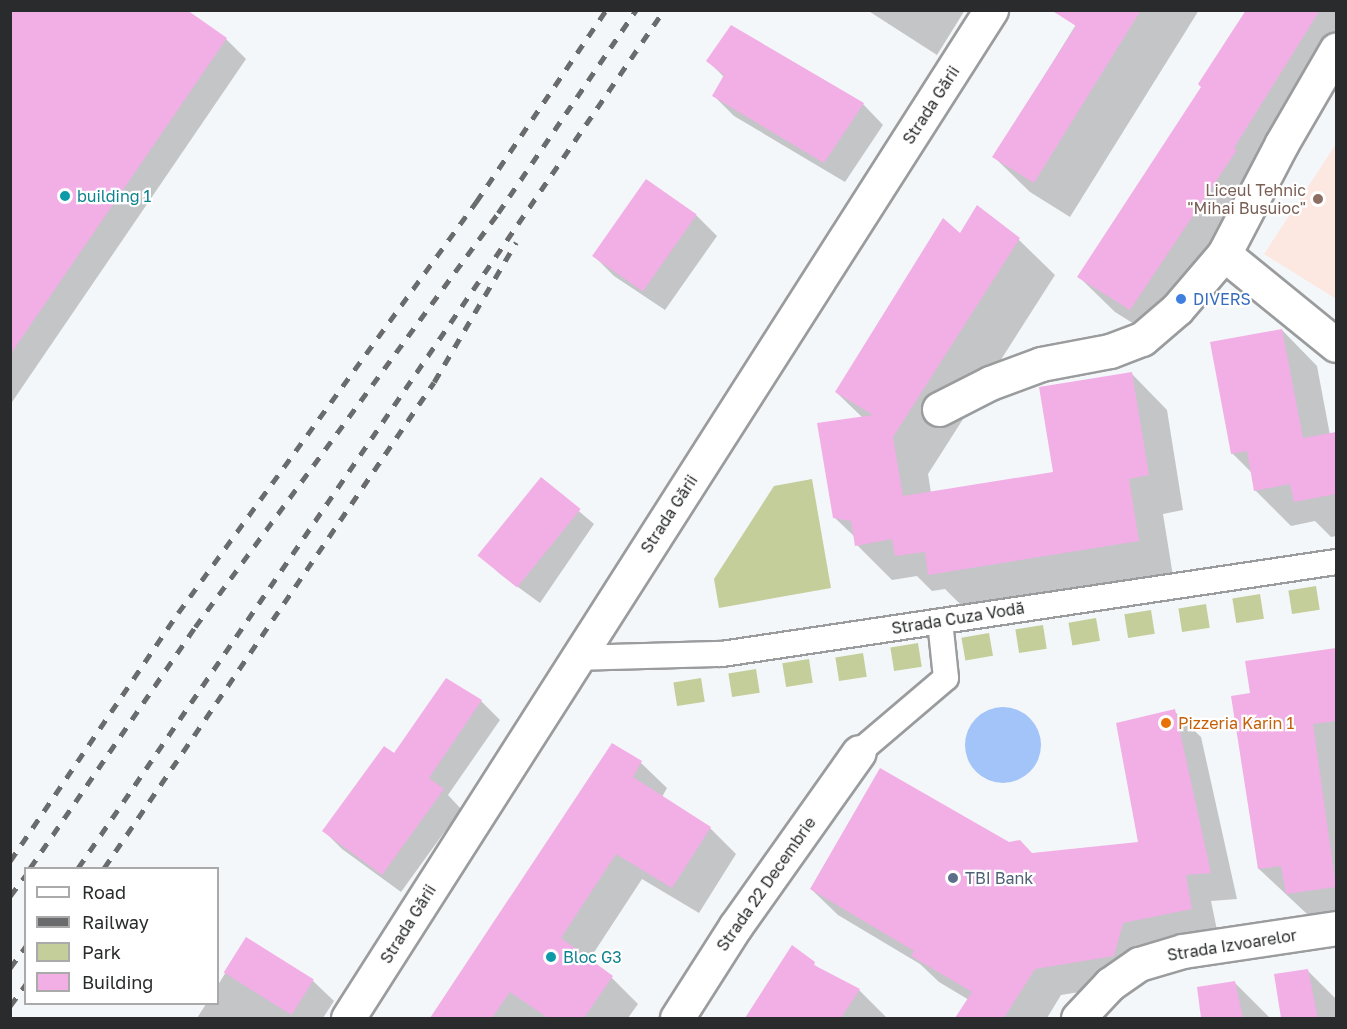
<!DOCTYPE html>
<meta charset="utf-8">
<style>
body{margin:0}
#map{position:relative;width:1347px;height:1029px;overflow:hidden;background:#f4f7f9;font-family:"Golos Text",sans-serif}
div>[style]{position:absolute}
.education>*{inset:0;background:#fce8e1}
.green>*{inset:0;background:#c4ce9b;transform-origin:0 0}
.water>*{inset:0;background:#a2c4f9}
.round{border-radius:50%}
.shadow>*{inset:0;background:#0003}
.building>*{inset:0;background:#f1afe6;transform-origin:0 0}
.roads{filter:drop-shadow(2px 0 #9a9c9d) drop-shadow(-2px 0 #9a9c9d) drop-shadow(0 2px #9a9c9d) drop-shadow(0 -2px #9a9c9d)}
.pedestrian>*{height:24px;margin:-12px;padding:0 12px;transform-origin:12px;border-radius:12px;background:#fff}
.minor>*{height:33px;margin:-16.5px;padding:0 16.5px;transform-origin:16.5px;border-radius:16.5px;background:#fff}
.tertiary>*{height:33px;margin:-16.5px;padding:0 16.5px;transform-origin:16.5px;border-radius:16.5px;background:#fff}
.rail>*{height:4.5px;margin-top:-2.25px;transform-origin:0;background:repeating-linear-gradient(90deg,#696b6c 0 10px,transparent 0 20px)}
.dots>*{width:16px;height:16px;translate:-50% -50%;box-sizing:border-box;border:3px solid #fff;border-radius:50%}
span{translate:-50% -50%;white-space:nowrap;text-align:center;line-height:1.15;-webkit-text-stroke:4.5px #fff;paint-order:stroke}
.street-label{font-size:16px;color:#2a2b2c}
.education-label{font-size:16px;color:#785e54}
.right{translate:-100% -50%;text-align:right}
.culture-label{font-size:16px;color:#0d838f}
.left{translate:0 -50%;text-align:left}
.shop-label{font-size:16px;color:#366cbe}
.food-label{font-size:16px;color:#c56008}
.service-label{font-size:16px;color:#4e5e75}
.frame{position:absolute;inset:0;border:12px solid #2a2b2c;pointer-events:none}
.legend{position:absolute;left:24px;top:867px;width:195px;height:138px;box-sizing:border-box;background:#fff;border:2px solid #aaaaab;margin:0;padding:8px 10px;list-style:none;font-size:18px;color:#2a2b2c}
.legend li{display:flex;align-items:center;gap:12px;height:30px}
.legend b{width:30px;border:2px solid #aaaaab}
</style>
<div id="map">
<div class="education">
<div style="clip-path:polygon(1336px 144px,1336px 299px,1264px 254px)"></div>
</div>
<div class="green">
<div style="clip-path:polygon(812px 479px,831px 588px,719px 608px,714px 579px,774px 486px)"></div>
<div style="left:1316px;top:586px;width:24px;height:28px;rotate:81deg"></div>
<div style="left:1260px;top:594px;width:25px;height:28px;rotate:81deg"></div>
<div style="left:1206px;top:604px;width:24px;height:28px;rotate:81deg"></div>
<div style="left:1151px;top:610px;width:24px;height:27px;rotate:81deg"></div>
<div style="left:1096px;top:618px;width:23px;height:28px;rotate:80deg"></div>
<div style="left:1043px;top:625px;width:24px;height:28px;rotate:81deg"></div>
<div style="left:989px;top:633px;width:23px;height:28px;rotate:80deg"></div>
<div style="left:918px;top:643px;width:24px;height:28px;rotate:81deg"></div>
<div style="left:863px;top:653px;width:24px;height:28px;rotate:81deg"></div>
<div style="left:809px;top:659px;width:24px;height:27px;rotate:81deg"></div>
<div style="left:756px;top:669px;width:24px;height:28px;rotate:81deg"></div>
<div style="left:701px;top:678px;width:24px;height:28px;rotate:81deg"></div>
</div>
<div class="water">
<div class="round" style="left:965px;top:707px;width:76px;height:76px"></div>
</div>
<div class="shadow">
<div style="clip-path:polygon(10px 10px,226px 39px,246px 59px,10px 405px)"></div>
<div style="clip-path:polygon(867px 10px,965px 10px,937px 55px)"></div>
<div style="clip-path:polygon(1085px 10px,1199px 10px,1070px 217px,1030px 192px,994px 157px)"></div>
<div style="clip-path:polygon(1248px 10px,1336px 10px,1336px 76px,1271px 187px,1166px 344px,1115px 312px,1079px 277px,1203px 87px)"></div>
<div style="clip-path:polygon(708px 61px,863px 104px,883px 125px,845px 182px,734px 116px,714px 96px,725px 78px)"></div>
<div style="clip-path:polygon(647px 182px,697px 216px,717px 236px,665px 310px,614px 276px,594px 256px)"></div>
<div style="clip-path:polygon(977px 207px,1019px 240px,1055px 275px,928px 474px,931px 493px,1055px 473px,1132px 374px,1167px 410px,1183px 510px,1163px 514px,1173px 576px,965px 609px,945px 589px,932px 591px,917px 576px,892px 580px,857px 545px,856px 538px,834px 517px,863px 418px,836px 392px,960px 235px)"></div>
<div style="clip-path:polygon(1282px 330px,1317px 366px,1330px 435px,1336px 434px,1336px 536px,1331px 537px,1315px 521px,1291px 526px,1255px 490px,1252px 473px,1232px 453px)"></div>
<div style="clip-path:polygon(541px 479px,594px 524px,540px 603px,500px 574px,486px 560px)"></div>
<div style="clip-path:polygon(1336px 649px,1336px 927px,1323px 929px,1259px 869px,1252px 695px,1247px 663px)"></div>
<div style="clip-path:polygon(446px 680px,481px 701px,500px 720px,448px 795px,461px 809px,401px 892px,342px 849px,324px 831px,395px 756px)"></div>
<div style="clip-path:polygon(1174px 711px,1201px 737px,1237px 899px,1211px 901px,1218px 935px,1141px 982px,1061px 995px,1047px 1018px,957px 1018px,969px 1000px,939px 982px,920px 964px,838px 915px,811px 889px,1008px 843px,1032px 854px,1140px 843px)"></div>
<div style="clip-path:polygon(613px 745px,641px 763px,667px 788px,662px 797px,710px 828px,736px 854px,699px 913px,642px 879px,589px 960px,612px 978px,638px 1004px,628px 1018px,432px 1018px)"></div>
<div style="clip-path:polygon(246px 939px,313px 981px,334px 1001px,323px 1018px,197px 1018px,206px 1004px,218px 1004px,218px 985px)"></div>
<div style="clip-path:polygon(792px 947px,822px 971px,859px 990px,887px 1018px,747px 1018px)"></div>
<div style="clip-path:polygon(1307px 970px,1336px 999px,1336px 1018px,1282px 1018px,1276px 975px)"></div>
<div style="clip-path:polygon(1234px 982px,1270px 1018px,1201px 1018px)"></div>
</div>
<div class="building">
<div style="clip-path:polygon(10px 10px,187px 10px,227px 38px,10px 355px)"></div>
<div style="clip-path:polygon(1051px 10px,1141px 10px,1034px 183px,992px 157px,1076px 26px)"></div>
<div style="clip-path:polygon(1246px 10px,1320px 10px,1234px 148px,1237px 150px,1130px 310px,1077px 277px,1201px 87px,1198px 84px)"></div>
<div style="clip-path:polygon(731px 25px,864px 103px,824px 163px,712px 96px,724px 75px,706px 61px)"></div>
<div style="left:646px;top:179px;width:62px;height:94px;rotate:35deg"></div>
<div style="clip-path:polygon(977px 205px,1020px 238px,893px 437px,903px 496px,1053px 472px,1039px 387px,1132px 372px,1149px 475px,1129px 479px,1139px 541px,928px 575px,925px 552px,895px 556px,892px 539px,855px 546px,851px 521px,833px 518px,817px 423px,873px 415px,835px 392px,943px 218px,960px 233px)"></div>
<div style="clip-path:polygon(1282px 329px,1303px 438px,1336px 432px,1336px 494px,1294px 502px,1290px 484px,1254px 491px,1247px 451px,1231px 454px,1210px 342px)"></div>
<div style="left:541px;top:477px;width:51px;height:101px;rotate:39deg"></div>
<div style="clip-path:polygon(1336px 648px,1336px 721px,1313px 724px,1336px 887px,1286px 894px,1281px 866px,1258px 869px,1231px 696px,1250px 693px,1245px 661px)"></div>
<div style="clip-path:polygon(446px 678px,482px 700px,429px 778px,444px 789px,382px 875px,322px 831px,384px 746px,394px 753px)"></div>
<div style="clip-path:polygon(1175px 709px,1211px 873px,1186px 875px,1192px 909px,1123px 923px,1114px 956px,1035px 969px,1004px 1018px,955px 1018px,972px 992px,911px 956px,914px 951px,810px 889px,880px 768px,1009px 842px,1020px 840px,1032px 853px,1138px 842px,1116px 723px)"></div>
<div style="clip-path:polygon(612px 743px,642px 761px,633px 777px,711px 827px,672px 888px,616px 854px,561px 938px,613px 976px,584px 1018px,548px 1018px,510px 992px,492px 1018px,430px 1018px)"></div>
<div style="left:246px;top:937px;width:80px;height:42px;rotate:32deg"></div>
<div style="clip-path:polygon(792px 945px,815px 962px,814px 965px,860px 989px,841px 1018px,745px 1018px)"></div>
<div style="clip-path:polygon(1308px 969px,1318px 1018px,1281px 1018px,1274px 974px)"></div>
<div style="clip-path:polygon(1235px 981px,1243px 1018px,1201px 1018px,1197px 987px)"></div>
</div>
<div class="roads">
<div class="pedestrian">
<div style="left:577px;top:658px;width:145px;rotate:-1.6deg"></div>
<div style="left:722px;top:654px;width:621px;rotate:-8.52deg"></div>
<div style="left:859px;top:752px;width:114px;rotate:-40.4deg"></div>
<div style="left:946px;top:678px;width:57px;rotate:-96deg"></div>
</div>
<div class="minor">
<div style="left:1224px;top:254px;width:144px;rotate:39.1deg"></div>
<div style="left:939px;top:409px;width:57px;rotate:-27deg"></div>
<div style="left:990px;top:383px;width:54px;rotate:-20.4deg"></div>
<div style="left:1041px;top:364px;width:70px;rotate:-10.7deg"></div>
<div style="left:1110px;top:351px;width:34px;rotate:-21deg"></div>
<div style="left:1142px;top:339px;width:46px;rotate:-40.6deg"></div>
<div style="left:1177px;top:309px;width:72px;rotate:-49.5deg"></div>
<div style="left:1224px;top:254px;width:125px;rotate:-62.4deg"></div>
<div style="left:1282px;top:143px;width:108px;rotate:-59.9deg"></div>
<div style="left:677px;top:1018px;width:108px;rotate:-57.5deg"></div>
<div style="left:735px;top:927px;width:214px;rotate:-54.7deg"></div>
<div style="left:1078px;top:1018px;width:47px;rotate:-46.7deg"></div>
<div style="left:1110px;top:984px;width:35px;rotate:-35deg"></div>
<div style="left:1139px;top:964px;width:46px;rotate:-16.5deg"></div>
<div style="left:1183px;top:951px;width:155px;rotate:-8.5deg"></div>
</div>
<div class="tertiary">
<div style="left:348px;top:1018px;width:1196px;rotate:-57.47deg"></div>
</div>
</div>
<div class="rail">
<div style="left:10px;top:861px;width:300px;rotate:-55.9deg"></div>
<div style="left:178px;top:613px;width:508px;rotate:-54.06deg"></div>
<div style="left:476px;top:202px;width:232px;rotate:-55.9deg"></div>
<div style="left:30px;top:868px;width:292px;rotate:-55.6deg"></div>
<div style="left:195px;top:627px;width:513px;rotate:-53.8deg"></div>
<div style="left:498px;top:213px;width:245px;rotate:-55.8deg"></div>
<div style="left:78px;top:868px;width:1039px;rotate:-55.67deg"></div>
<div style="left:104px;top:868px;width:587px;rotate:-55.82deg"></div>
<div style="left:434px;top:382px;width:162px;rotate:-59.6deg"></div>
<div style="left:10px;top:896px;width:26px;rotate:-53deg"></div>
<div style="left:10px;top:968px;width:27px;rotate:-54deg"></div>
<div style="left:10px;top:1006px;width:27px;rotate:-54deg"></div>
</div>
<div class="dots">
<div style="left:65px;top:196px;background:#0f9aa8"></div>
<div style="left:1318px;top:199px;background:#8d6e63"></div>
<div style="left:1181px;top:299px;background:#3f7fe0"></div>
<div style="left:1166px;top:723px;background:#e8710a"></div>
<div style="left:953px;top:878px;background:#5c6f8a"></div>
<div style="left:551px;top:957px;background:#0f9aa8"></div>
</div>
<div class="street-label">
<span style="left:931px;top:105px;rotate:-57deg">Strada Gării</span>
<span style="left:669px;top:514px;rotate:-57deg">Strada Gării</span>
<span style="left:958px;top:618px;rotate:-9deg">Strada Cuza Vodă</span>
<span style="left:766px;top:884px;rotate:-55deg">Strada 22 Decembrie</span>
<span style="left:408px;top:924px;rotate:-58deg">Strada Gării</span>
<span style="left:1232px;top:945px;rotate:-9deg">Strada Izvoarelor</span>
</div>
<div class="education-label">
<span class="right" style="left:1306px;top:199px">Liceul Tehnic<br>"Mihai Busuioc"</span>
</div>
<div class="culture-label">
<span class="left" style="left:77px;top:196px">building 1</span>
<span class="left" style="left:563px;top:957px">Bloc G3</span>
</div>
<div class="shop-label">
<span class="left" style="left:1193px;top:299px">DIVERS</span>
</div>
<div class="food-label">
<span class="left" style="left:1178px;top:723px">Pizzeria Karin 1</span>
</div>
<div class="service-label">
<span class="left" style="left:965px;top:878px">TBI Bank</span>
</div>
<div class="frame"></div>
<ul class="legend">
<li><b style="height:8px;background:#fff"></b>Road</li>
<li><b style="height:8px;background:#696b6c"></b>Railway</li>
<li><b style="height:16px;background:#c4ce9b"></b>Park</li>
<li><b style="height:16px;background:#f1afe6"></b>Building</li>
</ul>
</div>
